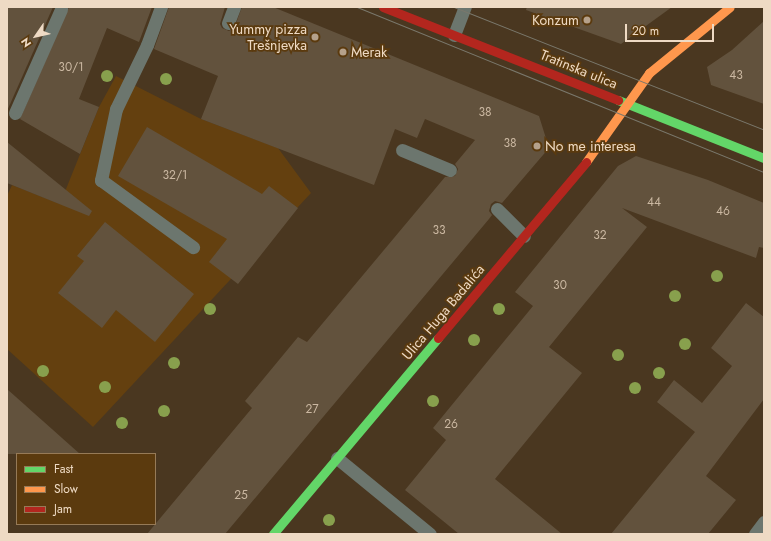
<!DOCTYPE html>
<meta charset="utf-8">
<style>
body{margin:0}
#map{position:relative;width:771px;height:541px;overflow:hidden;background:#4a3720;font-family:Jost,sans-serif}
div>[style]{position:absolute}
.built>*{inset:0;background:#64400f}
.building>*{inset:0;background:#62523d}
.lane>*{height:13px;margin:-6.5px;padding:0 6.5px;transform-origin:6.5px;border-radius:6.5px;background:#6c766e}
.fast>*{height:9px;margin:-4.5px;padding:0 4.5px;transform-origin:4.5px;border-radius:4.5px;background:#63d668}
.slow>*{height:9px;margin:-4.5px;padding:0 4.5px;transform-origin:4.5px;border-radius:4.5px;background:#ff974d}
.jam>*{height:9px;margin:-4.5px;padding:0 4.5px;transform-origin:4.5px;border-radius:4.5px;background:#b3261e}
.tram>*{height:1px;margin:-0.5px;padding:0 0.5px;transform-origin:0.5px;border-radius:0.5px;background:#7a786c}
.trees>*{width:12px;height:12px;margin:-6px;border-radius:50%;background:#88a04d}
.dots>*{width:11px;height:11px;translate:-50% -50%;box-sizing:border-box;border:2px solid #5b3a0e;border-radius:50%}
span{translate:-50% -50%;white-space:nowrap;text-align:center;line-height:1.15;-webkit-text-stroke:3.5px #5b3a0e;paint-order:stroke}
.number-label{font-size:12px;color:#cbb8a2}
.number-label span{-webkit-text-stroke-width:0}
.poi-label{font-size:14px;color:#eedac4}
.right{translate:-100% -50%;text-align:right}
.left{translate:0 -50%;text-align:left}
.street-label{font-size:14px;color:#eedac4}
.frame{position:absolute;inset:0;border:8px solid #eedac4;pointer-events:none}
.legend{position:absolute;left:16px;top:453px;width:140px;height:72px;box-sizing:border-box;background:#5b3a0e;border:1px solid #967a57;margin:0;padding:5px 7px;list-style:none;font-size:12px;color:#eedac4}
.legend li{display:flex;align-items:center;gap:8px;height:20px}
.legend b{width:20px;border:1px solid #967a57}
.north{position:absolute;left:16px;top:16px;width:40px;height:40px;-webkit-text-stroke:3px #5b3a0e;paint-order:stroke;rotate:236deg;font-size:11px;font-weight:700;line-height:16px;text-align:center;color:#eedac4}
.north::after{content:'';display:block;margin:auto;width:14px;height:18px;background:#eedac4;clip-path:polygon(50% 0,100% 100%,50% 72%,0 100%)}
.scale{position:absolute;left:625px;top:24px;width:89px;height:18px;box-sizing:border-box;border:2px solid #eedac4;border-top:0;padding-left:5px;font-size:12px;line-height:14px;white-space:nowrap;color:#eedac4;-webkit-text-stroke:3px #5b3a0e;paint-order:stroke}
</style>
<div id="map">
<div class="built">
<div style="clip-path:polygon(116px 76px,201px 119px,278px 148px,311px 193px,93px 427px,7px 349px,7px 196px,12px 185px,60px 204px,99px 107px)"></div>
</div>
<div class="building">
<div style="clip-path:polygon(7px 7px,53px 7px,7px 111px)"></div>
<div style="clip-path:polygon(69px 7px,152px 7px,139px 42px,107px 28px,79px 99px,99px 107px,80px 154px,20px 119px)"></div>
<div style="clip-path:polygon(169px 7px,225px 7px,220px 24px,222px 28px,229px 31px,235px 26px,242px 7px,273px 7px,539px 116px,549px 148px,502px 203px,495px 201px,491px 204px,489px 211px,492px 215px,489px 219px,225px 534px,147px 534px,252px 408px,245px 401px,298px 337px,307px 342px,445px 177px,455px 176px,458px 169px,455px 164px,475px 140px,425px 119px,417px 138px,395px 129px,374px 185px,201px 119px,218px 76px,154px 49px)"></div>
<div style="clip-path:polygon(527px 7px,672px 7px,621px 44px,526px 10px)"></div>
<div style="clip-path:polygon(764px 21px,764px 104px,711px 85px,707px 67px,732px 50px)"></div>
<div style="clip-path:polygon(147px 127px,262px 194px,269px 186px,298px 208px,238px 284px,209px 262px,227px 239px,118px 176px)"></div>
<div style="clip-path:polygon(7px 142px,92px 211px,89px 216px,7px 183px)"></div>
<div style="clip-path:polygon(636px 156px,708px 180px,764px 203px,764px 248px,759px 247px,756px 258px,622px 208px,647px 227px,549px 347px,582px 373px,495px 479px,562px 534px,459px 534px,405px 490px,446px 440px,433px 428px,533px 306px,515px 292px,618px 166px)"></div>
<div style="clip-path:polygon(105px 222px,194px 294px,155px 342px,116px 310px,102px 328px,58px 293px,84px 261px,77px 256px)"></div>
<div style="clip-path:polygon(746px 303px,764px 317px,764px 399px,706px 476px,736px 500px,708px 534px,611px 534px,695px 432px,657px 402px,674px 380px,702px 403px,732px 366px,711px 348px)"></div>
<div style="clip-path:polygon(7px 389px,80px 454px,7px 454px)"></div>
</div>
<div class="lane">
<div style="left:161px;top:7px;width:40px;rotate:110.2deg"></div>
<div style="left:147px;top:45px;width:71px;rotate:115.8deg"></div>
<div style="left:116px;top:109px;width:73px;rotate:101.9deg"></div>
<div style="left:101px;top:180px;width:114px;rotate:36.1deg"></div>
<div style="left:228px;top:23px;width:17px;rotate:-69deg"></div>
<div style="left:454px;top:35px;width:30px;rotate:-69deg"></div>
<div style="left:15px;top:113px;width:114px;rotate:-66.1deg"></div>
<div style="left:402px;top:150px;width:52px;rotate:22.6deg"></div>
<div style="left:497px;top:209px;width:38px;rotate:45deg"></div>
<div style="left:337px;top:458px;width:120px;rotate:39.3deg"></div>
<div style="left:755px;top:534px;width:15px;rotate:-53deg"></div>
</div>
<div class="fast">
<div style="left:618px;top:100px;width:157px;rotate:21.7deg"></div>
<div style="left:273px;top:534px;width:256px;rotate:-49.9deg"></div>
</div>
<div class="slow">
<div style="left:586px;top:162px;width:109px;rotate:-54.7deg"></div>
<div style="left:649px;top:73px;width:104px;rotate:-39.2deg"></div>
</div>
<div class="jam">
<div style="left:383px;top:7px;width:253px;rotate:21.6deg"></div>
<div style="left:438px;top:338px;width:230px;rotate:-49.9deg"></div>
</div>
<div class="tram">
<div style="left:357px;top:7px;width:439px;rotate:22.1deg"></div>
<div style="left:454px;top:7px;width:334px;rotate:21.6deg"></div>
</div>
<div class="trees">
<div style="left:107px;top:76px"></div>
<div style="left:166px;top:79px"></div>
<div style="left:717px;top:276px"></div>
<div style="left:675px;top:296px"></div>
<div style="left:210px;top:309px"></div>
<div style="left:499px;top:309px"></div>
<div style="left:474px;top:340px"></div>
<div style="left:685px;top:344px"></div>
<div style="left:618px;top:355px"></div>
<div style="left:174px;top:363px"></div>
<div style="left:43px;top:371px"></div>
<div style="left:659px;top:373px"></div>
<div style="left:105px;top:387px"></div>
<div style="left:635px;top:388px"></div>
<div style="left:433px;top:401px"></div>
<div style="left:164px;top:411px"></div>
<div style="left:122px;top:423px"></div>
<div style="left:329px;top:520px"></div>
</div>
<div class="dots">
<div style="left:587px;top:20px;background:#b5a18b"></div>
<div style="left:315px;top:37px;background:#b5a18b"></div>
<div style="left:343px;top:52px;background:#b5a18b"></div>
<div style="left:537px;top:146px;background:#b5a18b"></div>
</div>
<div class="number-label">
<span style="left:71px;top:68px">30/1</span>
<span style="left:736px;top:76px">43</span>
<span style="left:485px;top:113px">38</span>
<span style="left:510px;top:144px">38</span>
<span style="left:175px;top:176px">32/1</span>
<span style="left:654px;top:203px">44</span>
<span style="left:723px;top:212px">46</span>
<span style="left:439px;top:231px">33</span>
<span style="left:600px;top:236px">32</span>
<span style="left:560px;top:286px">30</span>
<span style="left:312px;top:410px">27</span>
<span style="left:451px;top:425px">26</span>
<span style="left:241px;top:496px">25</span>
</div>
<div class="poi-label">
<span class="right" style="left:579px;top:20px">Konzum</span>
<span class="right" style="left:307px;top:37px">Yummy pizza<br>Trešnjevka</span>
<span class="left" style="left:351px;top:52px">Merak</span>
<span class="left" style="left:545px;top:146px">No me interesa</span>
</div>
<div class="street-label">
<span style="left:579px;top:69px;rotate:22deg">Tratinska ulica</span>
<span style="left:443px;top:312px;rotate:-50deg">Ulica Huga Badalića</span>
</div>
<div class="frame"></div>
<ul class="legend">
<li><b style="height:5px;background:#63d668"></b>Fast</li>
<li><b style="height:5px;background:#ff974d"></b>Slow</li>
<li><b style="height:5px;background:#b3261e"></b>Jam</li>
</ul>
<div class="north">N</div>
<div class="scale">20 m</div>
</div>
